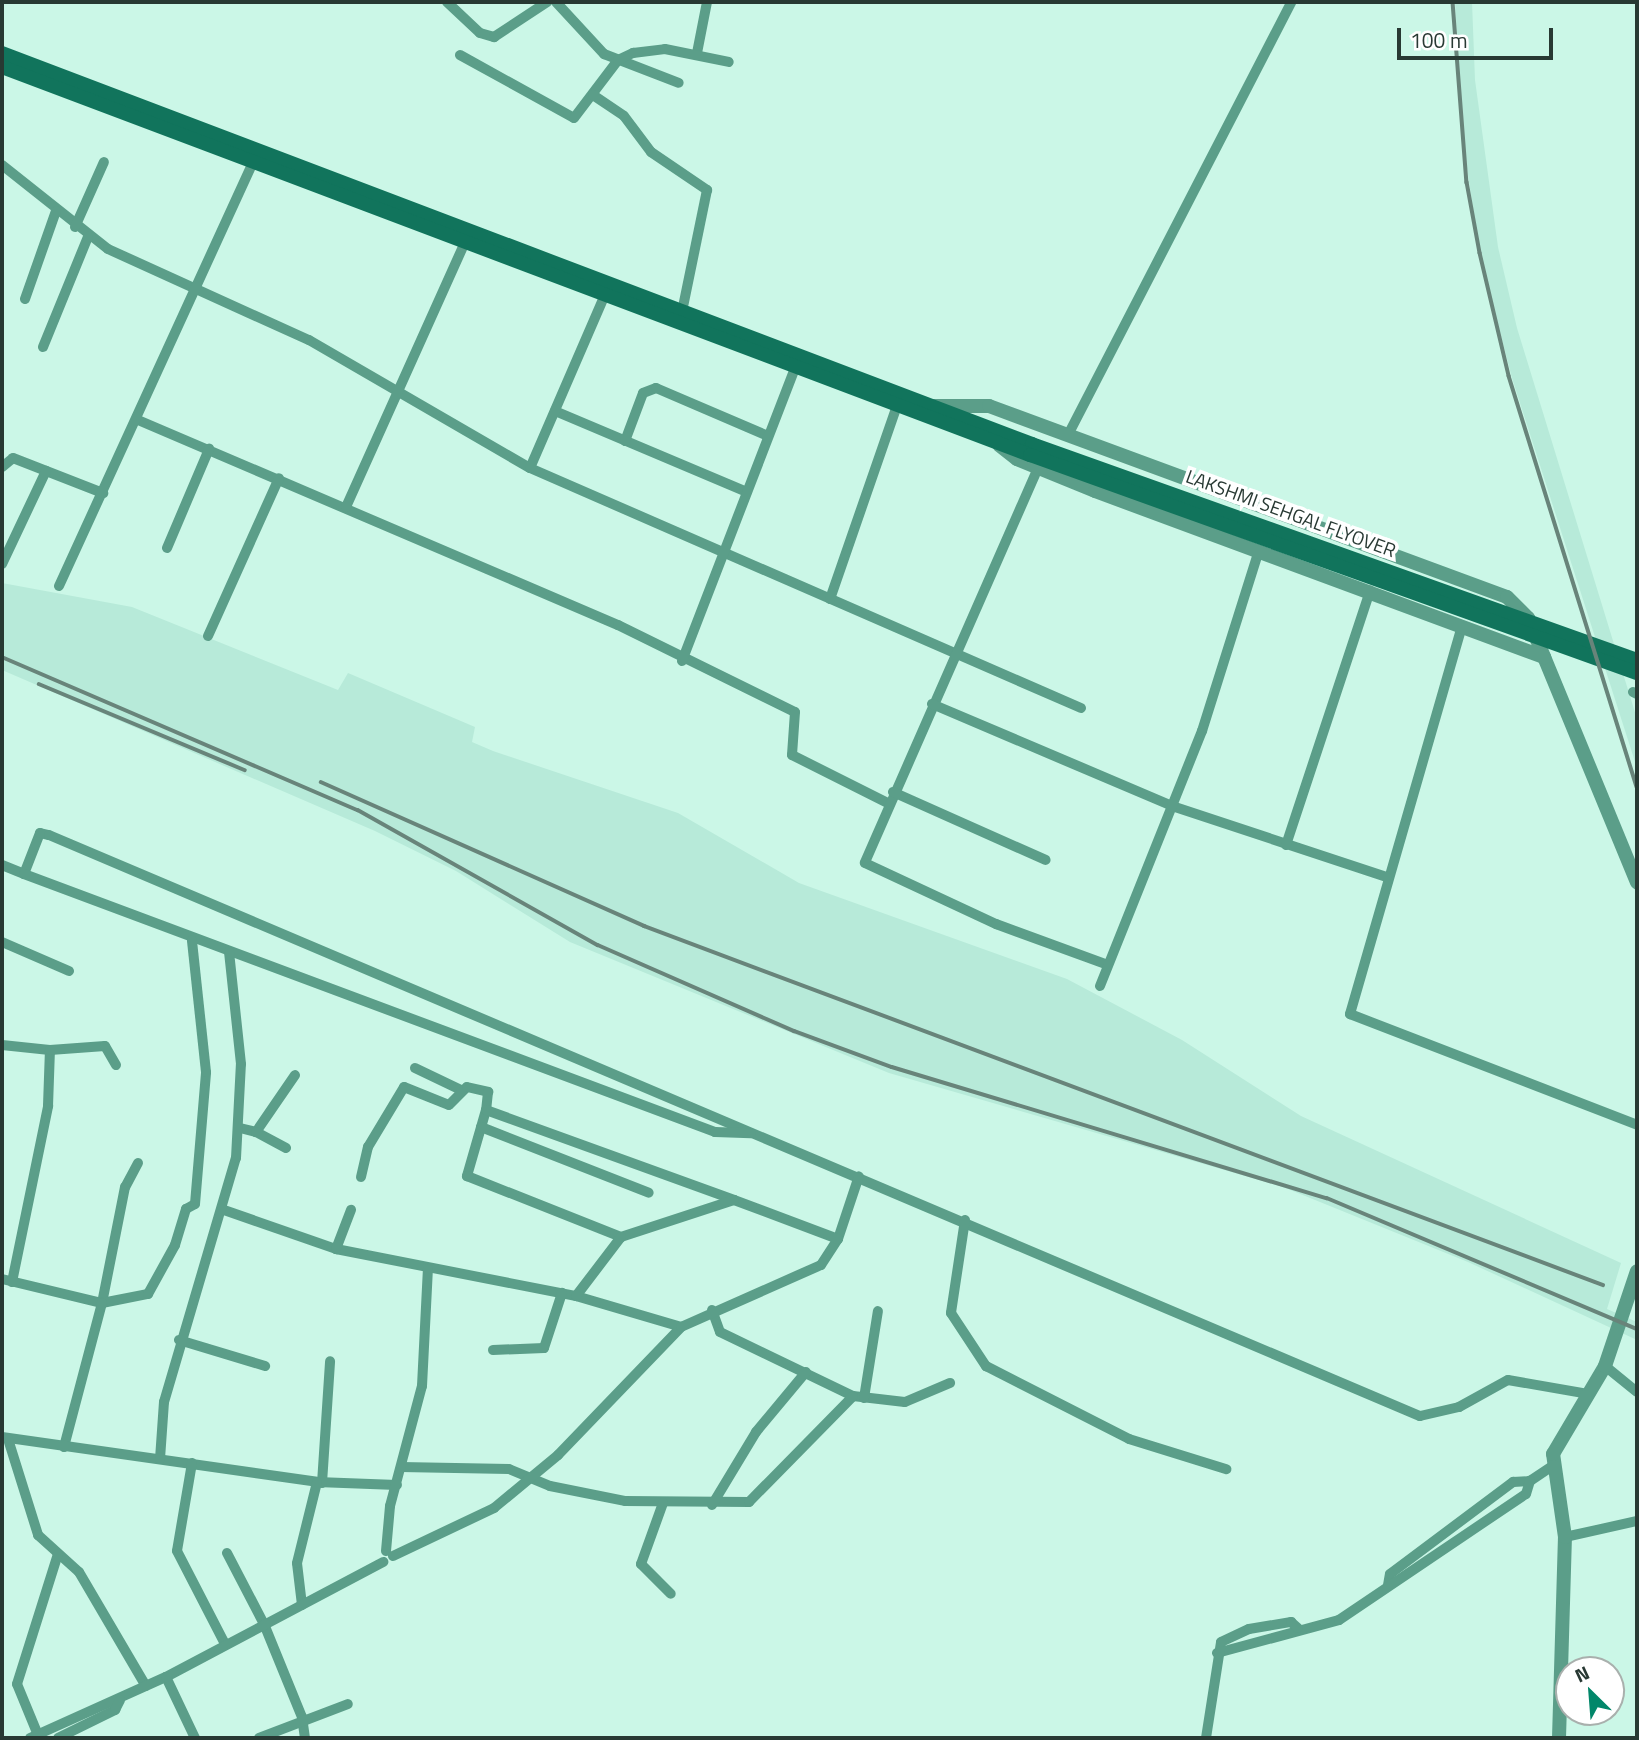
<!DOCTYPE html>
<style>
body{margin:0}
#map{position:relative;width:1639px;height:1740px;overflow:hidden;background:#cbf7e7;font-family:"Titillium Web",sans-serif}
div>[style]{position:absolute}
.built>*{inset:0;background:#b7ead9}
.minor>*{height:10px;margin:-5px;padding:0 5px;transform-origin:5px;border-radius:5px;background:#5b9e89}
.tertiary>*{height:14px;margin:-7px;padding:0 7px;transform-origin:7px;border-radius:7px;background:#5b9e89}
.secondary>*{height:14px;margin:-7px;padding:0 7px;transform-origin:7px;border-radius:7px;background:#11745c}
.rail>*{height:3.5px;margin:-1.75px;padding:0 1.75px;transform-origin:1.75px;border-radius:1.75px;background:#68847a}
span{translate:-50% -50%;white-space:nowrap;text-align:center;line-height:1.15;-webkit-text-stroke:7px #fff;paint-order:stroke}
.street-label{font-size:19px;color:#283933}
.frame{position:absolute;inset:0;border:4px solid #283933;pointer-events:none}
.north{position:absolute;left:1555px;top:1656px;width:70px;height:70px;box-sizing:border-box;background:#fff;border:2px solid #a9b0ad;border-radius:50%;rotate:335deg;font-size:19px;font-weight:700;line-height:28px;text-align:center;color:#283933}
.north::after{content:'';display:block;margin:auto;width:24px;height:32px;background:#02876a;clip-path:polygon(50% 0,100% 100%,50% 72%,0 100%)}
.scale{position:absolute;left:1397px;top:28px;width:156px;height:32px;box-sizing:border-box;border:4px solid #283933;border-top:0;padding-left:9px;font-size:21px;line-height:24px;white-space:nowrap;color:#283933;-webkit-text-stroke:5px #fff;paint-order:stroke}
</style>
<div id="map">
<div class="built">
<div style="clip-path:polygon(1455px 2px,1472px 2px,1475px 80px,1498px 247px,1517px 328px,1637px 719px,1637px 768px,1512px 378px,1480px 256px,1463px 141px)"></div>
<div style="clip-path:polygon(2px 583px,132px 607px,338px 690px,348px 673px,475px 727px,472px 742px,493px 751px,678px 813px,799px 883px,1067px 979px,1182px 1040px,1301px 1116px,1621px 1263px,1607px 1309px,1637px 1322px,1637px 1340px,1468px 1262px,1283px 1187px,889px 1073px,570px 942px,456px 871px,375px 831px,2px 670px)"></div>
</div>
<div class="minor">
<div style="left:447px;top:2px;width:45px;rotate:43.2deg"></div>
<div style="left:480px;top:33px;width:15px;rotate:16deg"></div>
<div style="left:494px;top:37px;width:64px;rotate:-33.4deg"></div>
<div style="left:556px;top:2px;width:71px;rotate:47.3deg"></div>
<div style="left:604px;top:54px;width:80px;rotate:21.1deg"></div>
<div style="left:697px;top:53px;width:52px;rotate:-78.9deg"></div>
<div style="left:460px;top:55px;width:130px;rotate:28.9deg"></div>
<div style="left:574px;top:118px;width:73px;rotate:-52.8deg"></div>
<div style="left:618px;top:60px;width:17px;rotate:-25deg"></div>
<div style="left:633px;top:53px;width:32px;rotate:-7deg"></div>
<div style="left:665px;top:49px;width:65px;rotate:11.5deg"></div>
<div style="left:593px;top:95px;width:37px;rotate:34deg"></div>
<div style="left:624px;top:116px;width:45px;rotate:53.1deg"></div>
<div style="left:651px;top:152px;width:68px;rotate:34.2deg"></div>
<div style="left:707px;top:190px;width:119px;rotate:101.6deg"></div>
<div style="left:2px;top:165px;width:135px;rotate:38.4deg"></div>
<div style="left:108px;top:249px;width:221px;rotate:24.4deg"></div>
<div style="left:309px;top:340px;width:255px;rotate:30.1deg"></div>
<div style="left:530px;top:468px;width:601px;rotate:23.54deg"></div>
<div style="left:75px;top:227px;width:71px;rotate:-66deg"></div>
<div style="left:25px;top:299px;width:93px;rotate:-70.6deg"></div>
<div style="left:43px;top:347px;width:119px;rotate:-67.8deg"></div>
<div style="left:555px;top:411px;width:208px;rotate:22.9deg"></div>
<div style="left:138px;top:420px;width:522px;rotate:23.13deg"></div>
<div style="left:618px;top:625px;width:197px;rotate:26.2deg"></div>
<div style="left:795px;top:712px;width:43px;rotate:94deg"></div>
<div style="left:792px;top:755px;width:107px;rotate:26.6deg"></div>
<div style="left:1069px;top:433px;width:485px;rotate:-62.7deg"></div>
<div style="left:625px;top:441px;width:51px;rotate:-69.4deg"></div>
<div style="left:643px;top:393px;width:14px;rotate:-21deg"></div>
<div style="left:656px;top:388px;width:122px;rotate:23.2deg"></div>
<div style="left:2px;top:467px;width:14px;rotate:-39deg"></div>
<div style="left:13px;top:458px;width:97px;rotate:21.3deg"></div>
<div style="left:530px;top:468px;width:192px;rotate:-66.6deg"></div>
<div style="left:1038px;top:468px;width:431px;rotate:113.7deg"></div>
<div style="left:865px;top:863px;width:145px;rotate:25deg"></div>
<div style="left:996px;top:924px;width:119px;rotate:20.1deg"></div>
<div style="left:346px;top:507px;width:298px;rotate:-65.8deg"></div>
<div style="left:167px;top:548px;width:108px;rotate:-67deg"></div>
<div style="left:2px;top:564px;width:103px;rotate:-64.7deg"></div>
<div style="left:59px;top:586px;width:466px;rotate:-65.4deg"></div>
<div style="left:830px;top:599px;width:205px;rotate:-70.9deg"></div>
<div style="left:1462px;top:626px;width:404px;rotate:106.1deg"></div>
<div style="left:1350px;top:1014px;width:308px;rotate:21.1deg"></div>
<div style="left:208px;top:636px;width:173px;rotate:-65.8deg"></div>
<div style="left:682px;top:661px;width:323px;rotate:-68.9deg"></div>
<div style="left:1633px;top:692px;width:4px;rotate:27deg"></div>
<div style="left:932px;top:704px;width:261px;rotate:23deg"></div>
<div style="left:1172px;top:806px;width:226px;rotate:18.3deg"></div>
<div style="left:893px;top:792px;width:167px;rotate:24deg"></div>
<div style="left:1286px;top:845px;width:268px;rotate:-71.7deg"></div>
<div style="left:2px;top:865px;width:24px;rotate:22deg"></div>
<div style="left:24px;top:874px;width:44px;rotate:-68.7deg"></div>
<div style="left:40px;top:833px;width:9px;rotate:13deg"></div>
<div style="left:49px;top:835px;width:1489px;rotate:22.97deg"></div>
<div style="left:1420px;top:1416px;width:40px;rotate:-13deg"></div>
<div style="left:1459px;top:1407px;width:56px;rotate:-28.9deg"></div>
<div style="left:1508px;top:1380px;width:81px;rotate:9.9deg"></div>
<div style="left:24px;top:874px;width:738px;rotate:20.47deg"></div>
<div style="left:715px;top:1132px;width:36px;rotate:2deg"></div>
<div style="left:2px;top:942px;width:73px;rotate:23.4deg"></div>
<div style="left:1100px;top:986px;width:275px;rotate:-68.2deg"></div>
<div style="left:1202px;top:731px;width:190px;rotate:-72.5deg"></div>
<div style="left:2px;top:1045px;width:48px;rotate:5.9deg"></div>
<div style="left:415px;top:1068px;width:51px;rotate:25.6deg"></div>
<div style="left:486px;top:1110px;width:69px;rotate:106.1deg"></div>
<div style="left:467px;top:1176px;width:166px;rotate:21.6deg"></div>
<div style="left:481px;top:1127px;width:180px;rotate:21.4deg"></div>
<div style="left:240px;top:1128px;width:16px;rotate:14deg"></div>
<div style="left:256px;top:1132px;width:69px;rotate:-55.6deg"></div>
<div style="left:256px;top:1132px;width:34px;rotate:28deg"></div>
<div style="left:138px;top:1163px;width:27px;rotate:118deg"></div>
<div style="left:125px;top:1187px;width:118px;rotate:101.2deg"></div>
<div style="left:102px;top:1303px;width:47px;rotate:-11.1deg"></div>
<div style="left:148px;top:1294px;width:56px;rotate:-61.1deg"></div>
<div style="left:175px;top:1245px;width:38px;rotate:-73deg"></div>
<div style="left:186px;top:1209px;width:10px;rotate:-29deg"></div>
<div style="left:195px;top:1204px;width:132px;rotate:-85.2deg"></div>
<div style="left:206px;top:1072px;width:132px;rotate:-96.1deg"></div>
<div style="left:361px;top:1177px;width:31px;rotate:-77deg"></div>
<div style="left:368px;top:1147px;width:70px;rotate:-59deg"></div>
<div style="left:404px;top:1087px;width:48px;rotate:21.8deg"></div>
<div style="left:449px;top:1105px;width:25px;rotate:-45deg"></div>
<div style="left:467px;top:1087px;width:22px;rotate:13deg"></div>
<div style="left:488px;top:1092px;width:18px;rotate:96deg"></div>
<div style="left:486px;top:1110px;width:264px;rotate:19.9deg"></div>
<div style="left:224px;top:1210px;width:119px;rotate:19.2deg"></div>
<div style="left:336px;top:1249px;width:245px;rotate:11.1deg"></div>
<div style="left:576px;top:1296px;width:109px;rotate:16.4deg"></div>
<div style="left:965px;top:1220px;width:94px;rotate:98.6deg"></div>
<div style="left:951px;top:1313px;width:64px;rotate:56.6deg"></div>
<div style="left:986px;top:1366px;width:161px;rotate:27deg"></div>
<div style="left:1129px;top:1439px;width:102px;rotate:17.2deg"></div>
<div style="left:838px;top:1239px;width:66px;rotate:-71.6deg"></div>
<div style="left:336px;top:1249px;width:42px;rotate:-69deg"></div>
<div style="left:2px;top:1279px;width:103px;rotate:13.5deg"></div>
<div style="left:102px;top:1303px;width:149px;rotate:104.8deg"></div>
<div style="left:12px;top:1282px;width:180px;rotate:-78.4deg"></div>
<div style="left:48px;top:1106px;width:56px;rotate:-88deg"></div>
<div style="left:50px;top:1050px;width:55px;rotate:-4.2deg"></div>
<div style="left:105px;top:1046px;width:22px;rotate:60deg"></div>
<div style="left:712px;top:1310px;width:23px;rotate:70deg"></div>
<div style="left:720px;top:1332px;width:148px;rotate:25.7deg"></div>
<div style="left:853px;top:1396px;width:52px;rotate:6.6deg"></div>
<div style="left:905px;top:1402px;width:49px;rotate:-22.9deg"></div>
<div style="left:179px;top:1340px;width:90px;rotate:16.8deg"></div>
<div style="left:493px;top:1350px;width:51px;rotate:-2.2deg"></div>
<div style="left:544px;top:1348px;width:58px;rotate:-71.9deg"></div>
<div style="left:1605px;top:1366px;width:41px;rotate:39.1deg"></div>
<div style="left:864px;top:1398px;width:88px;rotate:-80.9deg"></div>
<div style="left:2px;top:1437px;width:318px;rotate:8.1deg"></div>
<div style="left:317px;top:1482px;width:80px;rotate:2.1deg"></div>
<div style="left:8px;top:1439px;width:101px;rotate:72.6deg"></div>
<div style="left:38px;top:1535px;width:55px;rotate:42.1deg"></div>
<div style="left:79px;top:1572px;width:132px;rotate:59.6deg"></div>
<div style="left:160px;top:1459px;width:57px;rotate:-86deg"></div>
<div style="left:164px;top:1402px;width:254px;rotate:-73.6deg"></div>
<div style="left:236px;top:1158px;width:94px;rotate:-87deg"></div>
<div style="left:241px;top:1064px;width:113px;rotate:-96.1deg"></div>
<div style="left:192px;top:1463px;width:89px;rotate:99.7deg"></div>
<div style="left:177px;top:1551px;width:105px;rotate:62.7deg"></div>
<div style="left:401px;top:1467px;width:108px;rotate:1.1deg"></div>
<div style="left:509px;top:1469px;width:44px;rotate:22.5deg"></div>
<div style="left:550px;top:1486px;width:76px;rotate:11.3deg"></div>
<div style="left:625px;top:1501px;width:124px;rotate:0.5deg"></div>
<div style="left:749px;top:1502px;width:148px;rotate:-45.5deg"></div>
<div style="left:322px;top:1483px;width:122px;rotate:-86.2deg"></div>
<div style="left:663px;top:1503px;width:65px;rotate:109.8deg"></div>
<div style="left:641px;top:1564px;width:42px;rotate:45deg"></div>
<div style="left:712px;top:1505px;width:85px;rotate:-58.9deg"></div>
<div style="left:756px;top:1432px;width:78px;rotate:-50.2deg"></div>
<div style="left:1565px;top:1537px;width:74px;rotate:-12.5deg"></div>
<div style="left:386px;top:1551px;width:45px;rotate:-84.9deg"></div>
<div style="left:390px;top:1506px;width:124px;rotate:-75.1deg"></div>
<div style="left:422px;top:1386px;width:117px;rotate:-87.1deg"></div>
<div style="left:227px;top:1553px;width:80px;rotate:62.5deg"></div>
<div style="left:264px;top:1624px;width:100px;rotate:67.8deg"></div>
<div style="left:302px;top:1717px;width:21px;rotate:82deg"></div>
<div style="left:393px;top:1556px;width:112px;rotate:-25.4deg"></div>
<div style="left:494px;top:1508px;width:83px;rotate:-39.6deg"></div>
<div style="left:558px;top:1455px;width:178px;rotate:-46.1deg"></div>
<div style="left:681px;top:1327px;width:153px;rotate:-23.9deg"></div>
<div style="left:821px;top:1265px;width:31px;rotate:-57deg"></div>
<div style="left:838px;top:1239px;width:111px;rotate:-159.4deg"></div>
<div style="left:734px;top:1200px;width:119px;rotate:161.9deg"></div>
<div style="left:621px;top:1237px;width:74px;rotate:127.3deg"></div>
<div style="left:1388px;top:1585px;width:11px;rotate:-80deg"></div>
<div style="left:1390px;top:1574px;width:154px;rotate:-36.8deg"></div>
<div style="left:1513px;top:1482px;width:17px;rotate:-3deg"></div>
<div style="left:1530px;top:1481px;width:29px;rotate:-34deg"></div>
<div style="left:302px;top:1605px;width:42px;rotate:-96.8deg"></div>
<div style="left:297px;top:1563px;width:83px;rotate:-76.1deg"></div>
<div style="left:1217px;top:1653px;width:126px;rotate:-15.1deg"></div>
<div style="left:1339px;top:1620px;width:225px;rotate:-34deg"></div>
<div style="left:1526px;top:1494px;width:14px;rotate:-73deg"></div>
<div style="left:166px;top:1677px;width:68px;rotate:64.6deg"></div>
<div style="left:38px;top:1735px;width:55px;rotate:-112.4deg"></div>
<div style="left:17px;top:1684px;width:136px;rotate:-72.5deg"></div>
<div style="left:30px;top:1738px;width:149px;rotate:-24.2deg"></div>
<div style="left:166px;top:1677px;width:246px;rotate:-27.9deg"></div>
<div style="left:58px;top:1738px;width:64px;rotate:-26.2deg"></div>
<div style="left:115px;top:1710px;width:11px;rotate:-63deg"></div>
<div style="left:259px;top:1738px;width:95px;rotate:-20.9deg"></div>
<div style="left:1206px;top:1738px;width:97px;rotate:-81.1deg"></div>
<div style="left:1221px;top:1642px;width:31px;rotate:-25deg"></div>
<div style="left:1249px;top:1629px;width:43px;rotate:-9.5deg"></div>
<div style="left:1291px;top:1622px;width:9px;rotate:41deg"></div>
</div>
<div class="tertiary">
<div style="left:931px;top:406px;width:58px"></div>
<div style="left:989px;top:406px;width:552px;rotate:20.24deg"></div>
<div style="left:1507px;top:597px;width:30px;rotate:45deg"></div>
<div style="left:1528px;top:618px;width:286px;rotate:67.6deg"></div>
<div style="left:999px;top:445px;width:23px;rotate:38deg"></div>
<div style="left:1017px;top:459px;width:84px;rotate:22.3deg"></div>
<div style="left:1095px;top:491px;width:479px;rotate:20.3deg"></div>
<div style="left:1559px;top:1738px;width:201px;rotate:-88.3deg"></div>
<div style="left:1565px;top:1537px;width:84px;rotate:-98.2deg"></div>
<div style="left:1553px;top:1454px;width:102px;rotate:-59.4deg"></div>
<div style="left:1605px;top:1366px;width:100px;rotate:-71.4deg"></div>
</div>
<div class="secondary">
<div style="left:2px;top:53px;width:1102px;rotate:20.79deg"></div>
<div style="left:1032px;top:444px;width:642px;rotate:19.65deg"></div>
<div style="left:2px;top:67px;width:1099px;rotate:20.68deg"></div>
<div style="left:1030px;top:455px;width:645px;rotate:19.76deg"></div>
</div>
<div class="rail">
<div style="left:1453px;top:2px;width:181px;rotate:85.6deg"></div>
<div style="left:1467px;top:182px;width:72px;rotate:79.6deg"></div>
<div style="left:1480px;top:253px;width:126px;rotate:76.7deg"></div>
<div style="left:1509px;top:376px;width:430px;rotate:72.7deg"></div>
<div style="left:2px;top:657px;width:387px;rotate:23.3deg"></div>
<div style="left:358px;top:810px;width:275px;rotate:29.4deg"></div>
<div style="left:598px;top:945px;width:214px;rotate:23.7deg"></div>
<div style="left:794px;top:1031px;width:104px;rotate:20.2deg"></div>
<div style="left:892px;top:1067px;width:454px;rotate:16.8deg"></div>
<div style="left:1327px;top:1198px;width:337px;rotate:22.9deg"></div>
<div style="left:39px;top:684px;width:223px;rotate:22.7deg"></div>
<div style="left:321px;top:782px;width:354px;rotate:24deg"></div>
<div style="left:644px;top:926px;width:1024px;rotate:20.52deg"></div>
</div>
<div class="street-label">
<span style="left:1291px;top:513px;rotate:20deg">LAKSHMI SEHGAL FLYOVER</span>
</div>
<div class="frame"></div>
<div class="north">N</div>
<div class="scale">100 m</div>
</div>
